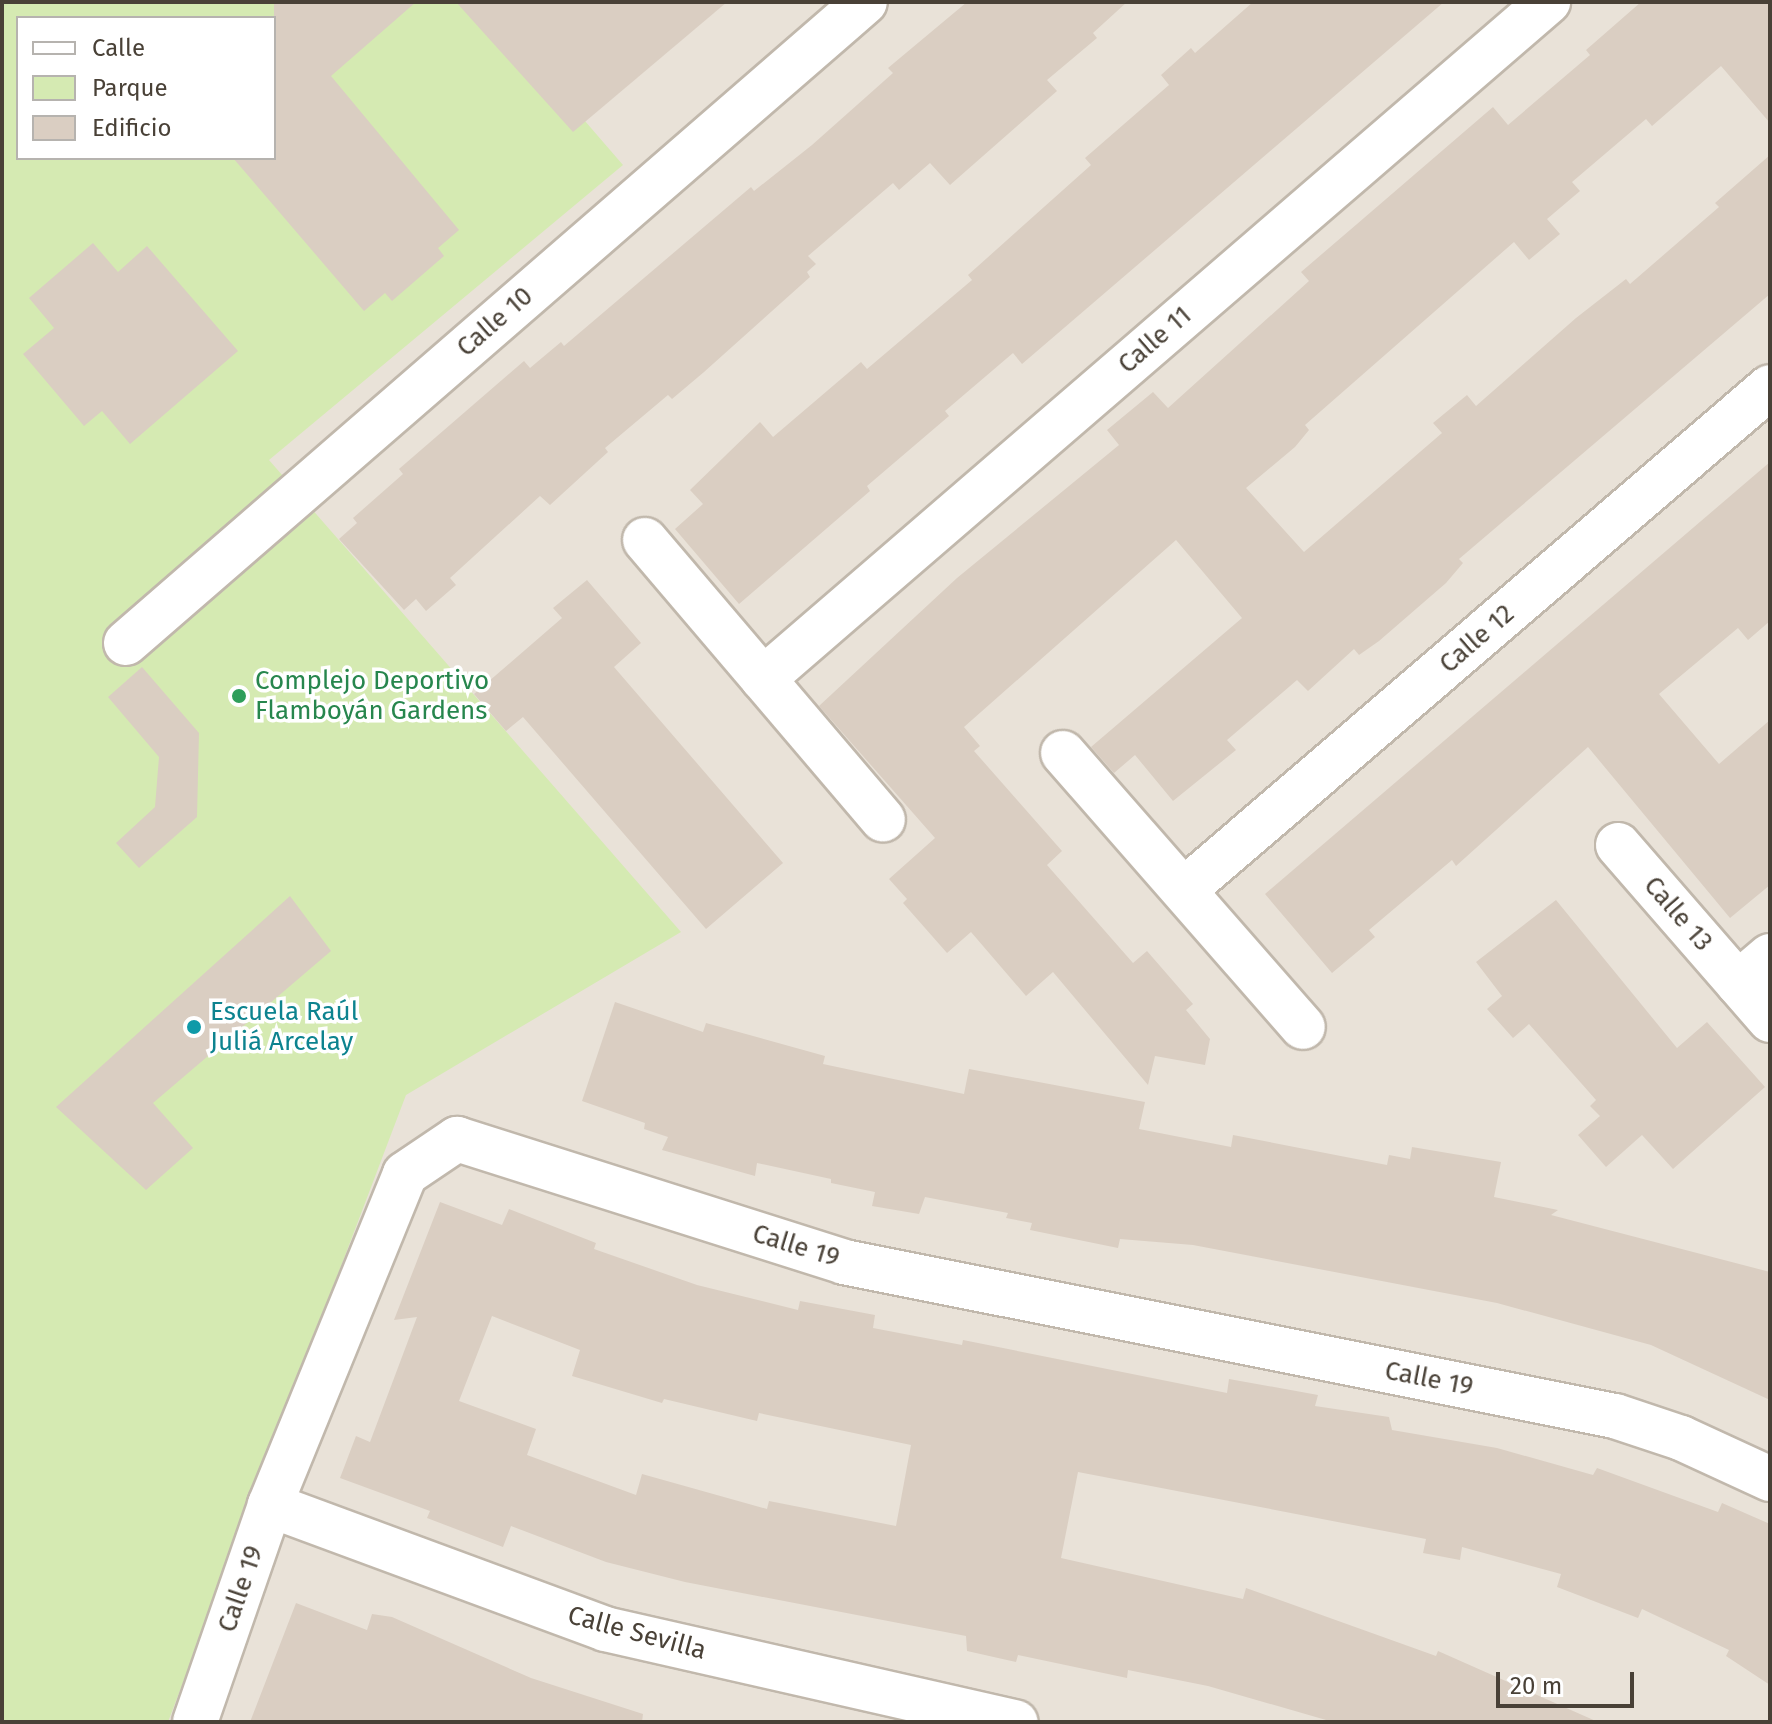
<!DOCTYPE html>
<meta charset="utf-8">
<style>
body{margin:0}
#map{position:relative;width:1772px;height:1724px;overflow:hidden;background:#f5f1ea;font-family:"Fira Sans",sans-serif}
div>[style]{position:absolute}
.residential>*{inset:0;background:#e9e2d8}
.green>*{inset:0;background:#d5eab2}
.building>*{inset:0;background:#dacec2}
.roads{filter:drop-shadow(2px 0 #c1b8ac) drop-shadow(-2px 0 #c1b8ac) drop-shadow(0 2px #c1b8ac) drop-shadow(0 -2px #c1b8ac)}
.minor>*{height:44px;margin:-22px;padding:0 22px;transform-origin:22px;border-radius:22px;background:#fff}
.dots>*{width:22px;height:22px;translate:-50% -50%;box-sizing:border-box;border:4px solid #fff;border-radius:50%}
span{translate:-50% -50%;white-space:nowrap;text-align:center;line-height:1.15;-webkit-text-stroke:7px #fff;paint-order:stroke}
.street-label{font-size:26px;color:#494137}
.leisure-label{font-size:26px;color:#27864d}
.left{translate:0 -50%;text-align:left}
.culture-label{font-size:26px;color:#0d838f}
.frame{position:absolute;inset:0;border:4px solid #494137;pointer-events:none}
.legend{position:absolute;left:16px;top:16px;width:260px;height:144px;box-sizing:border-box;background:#fff;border:2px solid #b6b3af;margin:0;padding:10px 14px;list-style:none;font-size:24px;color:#494137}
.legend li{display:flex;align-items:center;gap:16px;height:40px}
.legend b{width:40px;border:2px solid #b6b3af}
.scale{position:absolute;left:1496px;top:1672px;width:138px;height:36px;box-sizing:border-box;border:4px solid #494137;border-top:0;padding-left:10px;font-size:24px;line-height:28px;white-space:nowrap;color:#494137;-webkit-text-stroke:6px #fff;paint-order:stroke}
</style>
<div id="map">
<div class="residential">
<div style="clip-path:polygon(evenodd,2px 2px,1770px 2px,1770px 1722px,2px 1722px,2px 2px,18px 18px,274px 18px,274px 158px,18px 158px,18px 18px)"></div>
</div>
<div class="green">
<div style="clip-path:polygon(evenodd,2px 2px,482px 2px,623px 165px,269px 460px,681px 932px,406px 1095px,168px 1722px,2px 1722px,2px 2px,18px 18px,274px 18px,274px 158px,18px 158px,18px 18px)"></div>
</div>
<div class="building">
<div style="clip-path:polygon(274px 2px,416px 2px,331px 76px,459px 230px,438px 248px,444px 256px,392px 301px,385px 293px,364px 311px,233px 158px,274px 158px)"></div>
<div style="clip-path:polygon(456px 2px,727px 2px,573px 132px)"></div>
<div style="clip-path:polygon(967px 2px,1127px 2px,1093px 33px,1097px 38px,1047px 80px,1057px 91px,950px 185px,930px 163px,899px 190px,893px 183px,808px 256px,816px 264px,807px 272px,810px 277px,704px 372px,672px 399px,668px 395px,605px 448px,608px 452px,550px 505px,540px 496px,450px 578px,456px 585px,426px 611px,416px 599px,404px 610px,339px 539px,357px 523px,353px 518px,403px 474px,399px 469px,524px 361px,530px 368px,561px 342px,564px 346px,751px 187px,754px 191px,812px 145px,893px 73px,888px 68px)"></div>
<div style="clip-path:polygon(1253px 2px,1444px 2px,1022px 364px,1013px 353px,945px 411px,949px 416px,867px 486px,870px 491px,739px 604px,675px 529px,703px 504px,690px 490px,760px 422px,773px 437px,861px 362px,867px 369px,972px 280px,968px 275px,1091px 165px,1085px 158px,1169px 85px,1161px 75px,1191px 48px,1195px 53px)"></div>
<div style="clip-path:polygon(1641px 2px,1770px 2px,1770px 123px,1721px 66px,1652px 126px,1646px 119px,1572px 182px,1580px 191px,1547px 219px,1560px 234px,1529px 260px,1514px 242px,1305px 425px,1309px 430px,1295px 447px,1246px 488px,1304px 552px,1442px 433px,1433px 423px,1467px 395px,1476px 406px,1576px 318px,1626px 279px,1630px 284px,1719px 207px,1715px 203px,1770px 155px,1770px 294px,1459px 559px,1463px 563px,1446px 583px,1379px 641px,1359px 655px,1354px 649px,1308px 691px,1297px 680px,1227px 740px,1236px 750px,1173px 801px,1135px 755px,1114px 773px,1091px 747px,1242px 618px,1176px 540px,964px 727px,980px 746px,974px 751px,1062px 851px,1047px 865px,1133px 963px,1147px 951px,1193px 1004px,1186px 1010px,1210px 1039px,1205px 1065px,1155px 1056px,1148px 1085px,1053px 972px,1026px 996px,971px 932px,947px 953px,903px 903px,907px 899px,889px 879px,935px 838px,819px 706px,957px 578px,1119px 445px,1107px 430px,1153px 392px,1168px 408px,1309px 281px,1301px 272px,1357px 224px,1493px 107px,1508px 125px,1590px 55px,1586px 50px)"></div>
<div style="clip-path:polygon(93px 243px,118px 272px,147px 246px,238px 351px,130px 444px,102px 411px,84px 426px,23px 354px,54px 328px,29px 298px)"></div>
<div style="clip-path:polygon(1770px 462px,1770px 621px,1748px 640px,1738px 628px,1659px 694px,1719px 764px,1770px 720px,1770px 885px,1730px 918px,1588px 747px,1456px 866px,1452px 860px,1369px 930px,1375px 937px,1332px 973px,1265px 894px)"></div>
<div style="clip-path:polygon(587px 580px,641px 643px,614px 667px,783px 863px,706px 929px,523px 717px,506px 731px,474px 694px,562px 618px,553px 608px)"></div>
<div style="clip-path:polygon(142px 667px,199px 733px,197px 817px,139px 868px,116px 843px,155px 807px,159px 757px,108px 697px)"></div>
<div style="clip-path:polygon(290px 896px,331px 951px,153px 1103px,193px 1148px,146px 1190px,56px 1107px)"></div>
<div style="clip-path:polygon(1556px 900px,1677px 1048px,1707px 1022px,1765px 1087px,1673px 1169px,1642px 1135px,1606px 1167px,1578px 1135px,1600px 1116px,1590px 1106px,1596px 1100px,1529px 1024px,1513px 1038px,1487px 1009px,1502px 996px,1476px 962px)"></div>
<div style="clip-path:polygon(615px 1002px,703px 1032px,706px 1023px,825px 1056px,823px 1064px,964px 1094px,969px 1069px,1145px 1102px,1139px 1129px,1231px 1147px,1233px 1135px,1387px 1165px,1389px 1155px,1410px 1159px,1412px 1147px,1501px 1162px,1494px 1197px,1558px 1210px,1551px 1215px,1770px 1272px,1770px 1400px,1651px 1345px,1497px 1303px,1193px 1245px,1120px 1239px,1118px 1248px,1030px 1230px,1032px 1223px,1006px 1218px,1008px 1213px,925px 1197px,919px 1214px,872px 1206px,875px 1192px,831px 1183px,831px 1179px,757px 1163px,755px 1176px,662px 1150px,668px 1137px,644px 1129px,645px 1123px,582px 1101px)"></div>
<div style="clip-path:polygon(evenodd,440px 1202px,502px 1225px,509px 1209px,596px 1243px,594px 1249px,697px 1285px,798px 1310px,800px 1301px,875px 1315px,873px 1328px,962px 1345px,963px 1340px,1227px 1393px,1229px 1379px,1318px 1395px,1315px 1406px,1389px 1417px,1392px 1430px,1497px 1448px,1593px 1475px,1597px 1468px,1718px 1512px,1722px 1503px,1770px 1524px,1770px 1685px,1726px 1656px,1729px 1650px,1642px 1609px,1638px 1618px,1557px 1587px,1561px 1574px,1462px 1547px,1460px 1560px,1423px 1553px,1426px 1539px,1078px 1472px,1061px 1558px,1243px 1599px,1246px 1588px,1436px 1656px,1438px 1651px,1598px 1722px,1333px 1722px,1208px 1686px,1128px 1670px,1127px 1678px,1018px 1655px,1016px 1662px,967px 1651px,966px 1636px,685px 1582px,606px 1562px,511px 1526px,503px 1547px,427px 1518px,430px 1511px,340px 1478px,356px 1436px,370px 1442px,417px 1317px,394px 1320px,440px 1202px,492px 1316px,580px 1350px,572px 1376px,662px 1403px,664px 1399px,757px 1421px,759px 1413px,911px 1445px,896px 1526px,769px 1501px,767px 1509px,642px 1474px,636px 1495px,527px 1455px,536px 1429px,459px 1401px,492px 1316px)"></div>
<div style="clip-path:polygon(296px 1603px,367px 1630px,372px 1614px,392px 1617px,531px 1678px,643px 1714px,642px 1722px,250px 1722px)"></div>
</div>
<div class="roads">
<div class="minor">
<div style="left:645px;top:540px;width:367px;rotate:49.6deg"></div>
<div style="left:126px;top:643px;width:978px;rotate:-40.94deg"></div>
<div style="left:763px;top:679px;width:1037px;rotate:-40.78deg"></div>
<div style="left:1063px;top:753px;width:364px;rotate:48.8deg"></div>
<div style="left:1618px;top:845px;width:232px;rotate:49deg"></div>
<div style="left:1184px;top:890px;width:772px;rotate:-40.64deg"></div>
<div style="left:1738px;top:983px;width:42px;rotate:-40.2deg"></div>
<div style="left:270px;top:1505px;width:357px;rotate:20.3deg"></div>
<div style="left:605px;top:1629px;width:421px;rotate:12.8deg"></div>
<div style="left:195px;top:1722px;width:230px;rotate:-70.9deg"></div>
<div style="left:270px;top:1505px;width:357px;rotate:-67.8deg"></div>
<div style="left:405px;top:1174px;width:63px;rotate:-33.9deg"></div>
<div style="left:457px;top:1139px;width:406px;rotate:17.6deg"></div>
<div style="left:844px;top:1262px;width:786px;rotate:11.3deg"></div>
<div style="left:1615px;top:1416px;width:70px;rotate:18.4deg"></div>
<div style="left:1681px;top:1438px;width:98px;rotate:24.7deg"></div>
</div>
</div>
<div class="dots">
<div style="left:239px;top:696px;background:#2e9e5b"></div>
<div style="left:194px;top:1027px;background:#0f9aa8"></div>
</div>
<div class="street-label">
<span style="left:495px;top:322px;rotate:-41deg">Calle 10</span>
<span style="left:1155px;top:340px;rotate:-41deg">Calle 11</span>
<span style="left:1477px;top:639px;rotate:-41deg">Calle 12</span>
<span style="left:1678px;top:914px;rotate:49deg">Calle 13</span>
<span style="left:796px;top:1246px;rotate:17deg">Calle 19</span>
<span style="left:1429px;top:1379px;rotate:11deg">Calle 19</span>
<span style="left:241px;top:1589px;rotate:-71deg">Calle 19</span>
<span style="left:637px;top:1633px;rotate:15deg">Calle Sevilla</span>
</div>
<div class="leisure-label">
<span class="left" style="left:255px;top:696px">Complejo Deportivo<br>Flamboyán Gardens</span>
</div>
<div class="culture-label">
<span class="left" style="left:210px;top:1027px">Escuela Raúl<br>Juliá Arcelay</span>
</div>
<div class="frame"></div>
<ul class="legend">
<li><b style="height:10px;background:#fff"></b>Calle</li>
<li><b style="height:22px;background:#d5eab2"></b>Parque</li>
<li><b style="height:22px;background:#dacec2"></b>Edificio</li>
</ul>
<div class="scale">20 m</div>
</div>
